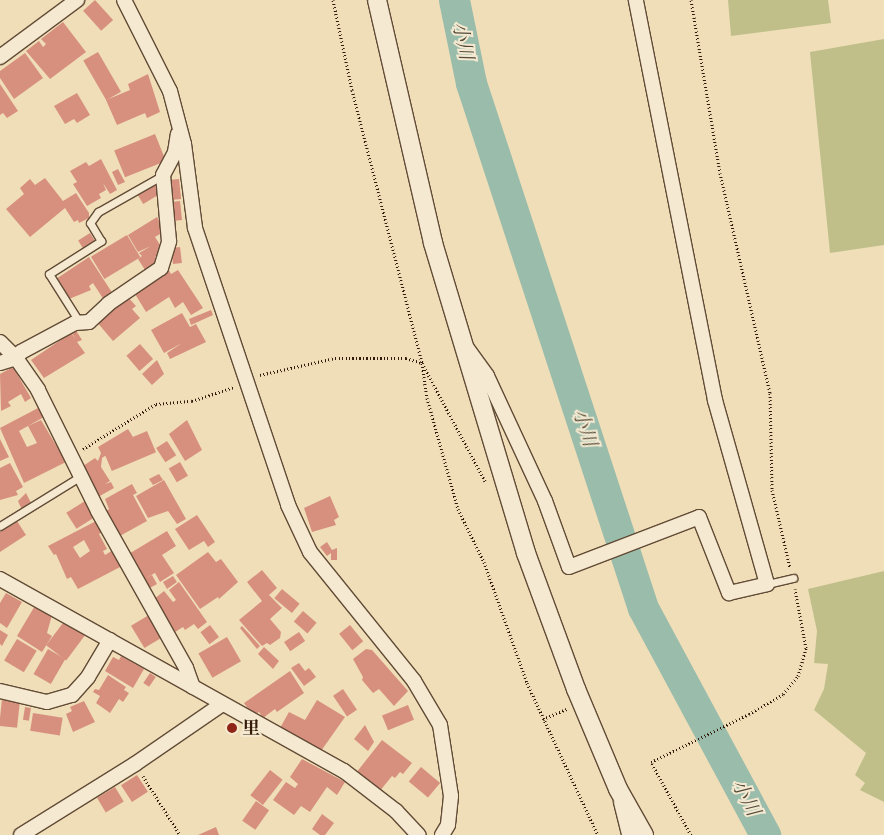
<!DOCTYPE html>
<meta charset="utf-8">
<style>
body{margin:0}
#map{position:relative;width:884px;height:835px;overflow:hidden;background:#efdeb8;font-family:Alegreya,"Noto Serif JP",serif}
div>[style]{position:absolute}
.green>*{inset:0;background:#c0bf8a}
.river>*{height:31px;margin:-15.5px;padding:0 15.5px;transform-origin:15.5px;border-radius:15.5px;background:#9abcab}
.building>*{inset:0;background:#d8907e;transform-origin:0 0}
.path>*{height:3px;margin-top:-1.5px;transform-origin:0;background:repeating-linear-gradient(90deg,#331a0b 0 1px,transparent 0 3.5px)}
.roads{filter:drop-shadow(1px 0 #624b36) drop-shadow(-1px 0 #624b36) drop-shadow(0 1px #624b36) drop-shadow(0 -1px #624b36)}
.service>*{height:7px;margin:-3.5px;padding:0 3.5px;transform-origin:3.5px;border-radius:3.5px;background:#f5ead1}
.minor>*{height:14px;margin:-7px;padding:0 7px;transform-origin:7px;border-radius:7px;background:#f5ead1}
.tertiary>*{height:18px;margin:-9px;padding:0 9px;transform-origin:9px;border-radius:9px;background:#f5ead1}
.dots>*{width:14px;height:14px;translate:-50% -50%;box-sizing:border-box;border:2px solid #f5ead1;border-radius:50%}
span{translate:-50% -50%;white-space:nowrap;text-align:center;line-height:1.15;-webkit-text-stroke:4px #f5ead1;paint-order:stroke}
.poi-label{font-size:18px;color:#331a0b;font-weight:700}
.left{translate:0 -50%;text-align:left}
.water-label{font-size:19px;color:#524b3b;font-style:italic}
</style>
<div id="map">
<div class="green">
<div style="clip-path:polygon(728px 0,828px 0,831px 23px,731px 36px)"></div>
<div style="clip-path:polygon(884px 39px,884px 245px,830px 253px,810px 52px)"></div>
<div style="clip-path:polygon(884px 571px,884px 802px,860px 790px,865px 783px,855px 775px,866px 753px,814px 710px,824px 689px,828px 664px,814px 663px,817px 631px,808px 589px)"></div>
</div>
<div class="river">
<div style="left:454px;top:0;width:85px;rotate:78.4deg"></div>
<div style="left:471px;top:83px;width:552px;rotate:71.86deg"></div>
<div style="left:643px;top:608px;width:258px;rotate:61.7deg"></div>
</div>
<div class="building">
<div style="left:95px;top:0;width:27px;height:16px;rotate:48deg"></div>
<div style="clip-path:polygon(63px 22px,86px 52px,50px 79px,26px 51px,39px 41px,43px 47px,46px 44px,41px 39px)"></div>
<div style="left:98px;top:52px;width:46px;height:17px;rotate:60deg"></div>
<div style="clip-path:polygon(25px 53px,43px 78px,14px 99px,0 78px,0 71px)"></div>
<div style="clip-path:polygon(148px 74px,160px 112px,147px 118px,145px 113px,117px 125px,106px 100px,130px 90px,128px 84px)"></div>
<div style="clip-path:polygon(0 84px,18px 111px,7px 118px,3px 113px,0 115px)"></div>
<div style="clip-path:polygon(77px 93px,90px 115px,77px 123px,74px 119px,65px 124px,54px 106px)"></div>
<div style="left:155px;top:134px;width:29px;height:44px;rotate:68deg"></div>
<div style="clip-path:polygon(101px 159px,117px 190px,110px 194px,103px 183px,106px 190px,99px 194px,101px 198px,87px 206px,73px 184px,77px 182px,70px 171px,86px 162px,89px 166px)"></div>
<div style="clip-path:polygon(118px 169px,125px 182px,118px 185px,112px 172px)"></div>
<div style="clip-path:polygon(45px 178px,63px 201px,76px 193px,89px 213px,89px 218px,79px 223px,78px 220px,74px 222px,65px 208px,30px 237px,6px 209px,24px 194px,20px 188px,30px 179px,35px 185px)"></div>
<div style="left:179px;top:179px;width:20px;height:13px;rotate:84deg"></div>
<div style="left:155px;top:183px;width:12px;height:21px;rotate:59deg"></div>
<div style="left:180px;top:201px;width:19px;height:12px;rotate:84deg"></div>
<div style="clip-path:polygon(157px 217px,165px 231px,155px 237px,164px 251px,155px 257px,158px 266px,147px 273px,138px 259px,142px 256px,139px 253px,151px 246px,138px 252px,128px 235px)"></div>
<div style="left:90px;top:233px;width:13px;height:14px;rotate:58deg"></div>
<div style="left:127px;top:235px;width:26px;height:42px;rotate:59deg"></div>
<div style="left:180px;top:247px;width:16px;height:9px;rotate:83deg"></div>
<div style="clip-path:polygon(89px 257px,113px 294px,104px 300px,93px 283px,89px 286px,91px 290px,69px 299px,56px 279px)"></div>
<div style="clip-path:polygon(167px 267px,171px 274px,178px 270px,203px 308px,191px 315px,183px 302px,175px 308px,169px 297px,146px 312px,132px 289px)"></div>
<div style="clip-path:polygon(127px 296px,136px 306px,132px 309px,140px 318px,113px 341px,96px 321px)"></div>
<div style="clip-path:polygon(211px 310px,213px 315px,191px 325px,189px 319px)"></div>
<div style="clip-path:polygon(182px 313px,190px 327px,196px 324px,206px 342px,170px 359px,167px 353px,182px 343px,164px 353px,151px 330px)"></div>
<div style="clip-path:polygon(75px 329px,82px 340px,77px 342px,85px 353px,44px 378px,31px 360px,71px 333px,76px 339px,71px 332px)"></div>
<div style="left:140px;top:344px;width:20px;height:18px;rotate:49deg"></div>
<div style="clip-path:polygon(157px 360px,164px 374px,152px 385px,142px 374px)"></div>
<div style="clip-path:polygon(13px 367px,31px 398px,25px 402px,21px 394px,8px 402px,11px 406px,1px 411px,0 374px)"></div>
<div style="clip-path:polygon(40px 407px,44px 417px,19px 431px,27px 447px,37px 443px,28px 426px,41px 420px,66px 462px,24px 483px,0 428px)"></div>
<div style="clip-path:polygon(187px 420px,202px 450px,185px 461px,169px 434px)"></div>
<div style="clip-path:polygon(128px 429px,133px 437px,102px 458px,101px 467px,110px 481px,105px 484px,111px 482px,114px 488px,98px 497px,80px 468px,95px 458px,98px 461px,101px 453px,98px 447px)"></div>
<div style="left:147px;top:431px;width:23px;height:48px;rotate:67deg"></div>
<div style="clip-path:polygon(0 439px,9px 457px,0 461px)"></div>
<div style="left:167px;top:441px;width:17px;height:13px;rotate:57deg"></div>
<div style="left:180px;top:462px;width:16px;height:13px;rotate:60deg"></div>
<div style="clip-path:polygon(10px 463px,23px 487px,16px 491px,18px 495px,0 500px,0 468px)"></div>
<div style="clip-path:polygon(159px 474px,163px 480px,153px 485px,149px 479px)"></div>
<div style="clip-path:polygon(164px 480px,186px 519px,177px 524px,168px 511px,148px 518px,136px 496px)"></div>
<div style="clip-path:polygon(132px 484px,137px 493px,133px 495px,147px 521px,118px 537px,105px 512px,109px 509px,105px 499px)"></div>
<div style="clip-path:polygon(26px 493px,32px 505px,22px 510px,18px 501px)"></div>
<div style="clip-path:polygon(330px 496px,339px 517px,334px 520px,336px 525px,312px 532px,304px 508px)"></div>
<div style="left:85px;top:501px;width:19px;height:22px;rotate:58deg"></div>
<div style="clip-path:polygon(197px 515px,215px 542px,208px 547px,204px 541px,189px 550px,175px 529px)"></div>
<div style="clip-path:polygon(evenodd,98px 520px,104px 531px,99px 534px,107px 549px,103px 551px,105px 555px,113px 550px,122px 566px,78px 589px,71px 577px,67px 579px,56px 554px,54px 555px,48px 546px,98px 520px,84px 540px,90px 551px,80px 558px,73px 547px,84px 540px)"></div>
<div style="clip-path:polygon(17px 521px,26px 535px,0 552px,0 532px)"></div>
<div style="clip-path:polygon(167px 531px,176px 546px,162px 555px,174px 573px,160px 582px,155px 573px,146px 578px,152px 575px,157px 584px,148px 589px,127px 555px)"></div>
<div style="clip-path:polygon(327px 542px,332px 550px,337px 548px,337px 560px,331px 560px,331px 553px,327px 556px,320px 547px)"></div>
<div style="clip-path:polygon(208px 552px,216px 562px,221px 559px,238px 582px,219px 599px,218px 597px,200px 609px,176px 575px)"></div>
<div style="clip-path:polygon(262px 570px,277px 588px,269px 595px,282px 608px,270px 619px,281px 632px,280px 638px,270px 645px,267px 643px,262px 646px,239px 620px,262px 601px,247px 582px)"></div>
<div style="clip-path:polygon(173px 576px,177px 582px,167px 589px,163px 582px)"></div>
<div style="clip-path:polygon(179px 582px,207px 622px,198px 629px,194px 624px,185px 630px,183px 627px,172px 634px,153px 600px,164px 591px,173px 602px,176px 600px,169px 590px)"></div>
<div style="left:282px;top:589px;width:23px;height:12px;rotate:40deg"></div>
<div style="clip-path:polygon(6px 593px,22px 602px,7px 628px,0 623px,0 603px)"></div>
<div style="clip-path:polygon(36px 604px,52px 615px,47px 633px,52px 636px,42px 652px,17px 636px)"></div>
<div style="left:303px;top:611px;width:18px;height:14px;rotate:41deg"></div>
<div style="left:149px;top:615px;width:26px;height:21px;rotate:59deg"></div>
<div style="left:66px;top:619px;width:25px;height:33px;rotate:37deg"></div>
<div style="left:210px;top:625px;width:15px;height:12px;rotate:53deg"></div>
<div style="left:350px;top:625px;width:21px;height:14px;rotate:51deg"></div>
<div style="clip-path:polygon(242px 626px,260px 646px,257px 649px,240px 628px)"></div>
<div style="clip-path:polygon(0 630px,8px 635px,2px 646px,0 644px)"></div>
<div style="left:299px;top:632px;width:11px;height:18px;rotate:56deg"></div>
<div style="left:227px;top:637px;width:28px;height:33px;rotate:60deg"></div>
<div style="left:17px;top:639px;width:23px;height:25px;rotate:31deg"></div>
<div style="clip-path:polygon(264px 647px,279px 661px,273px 669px,258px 654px)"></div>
<div style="left:48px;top:649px;width:20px;height:29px;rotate:30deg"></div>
<div style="clip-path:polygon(366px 649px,372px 650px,408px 691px,394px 706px,379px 689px,373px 693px,362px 680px,363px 677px,353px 659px)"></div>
<div style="clip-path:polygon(121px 656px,144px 669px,133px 688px,105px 671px,113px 657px,119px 660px)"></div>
<div style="clip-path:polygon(299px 663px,305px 671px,309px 668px,316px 677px,304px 686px,291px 668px)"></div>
<div style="clip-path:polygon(290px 671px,304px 693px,277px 712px,275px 709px,263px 718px,259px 712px,253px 716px,244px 703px)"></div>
<div style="left:150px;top:673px;width:7px;height:12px;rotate:34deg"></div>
<div style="clip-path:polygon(108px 675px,126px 687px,124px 690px,129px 693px,123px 702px,119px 699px,110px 713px,96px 703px,100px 696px,93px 692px,95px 689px,99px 690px)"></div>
<div style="left:343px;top:689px;width:25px;height:12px;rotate:56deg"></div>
<div style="left:2px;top:699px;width:18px;height:27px;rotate:6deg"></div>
<div style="clip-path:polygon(317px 700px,345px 717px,321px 751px,280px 728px,289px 712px,305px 720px)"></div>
<div style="clip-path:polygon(84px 701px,95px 722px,73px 732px,66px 714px,72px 711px,70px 707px)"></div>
<div style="left:408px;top:705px;width:16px;height:28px;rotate:68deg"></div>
<div style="left:25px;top:707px;width:6px;height:13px;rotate:9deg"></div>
<div style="left:33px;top:713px;width:30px;height:18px;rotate:9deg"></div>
<div style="clip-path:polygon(365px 725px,374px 742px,368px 751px,354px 739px)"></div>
<div style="clip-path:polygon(382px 740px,412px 763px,403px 774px,400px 772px,395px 778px,392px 776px,379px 792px,356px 773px)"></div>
<div style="clip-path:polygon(302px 759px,345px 782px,337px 795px,327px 787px,310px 812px,301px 806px,294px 815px,273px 800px,286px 782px,295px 788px,298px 784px,290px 777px)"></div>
<div style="left:421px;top:767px;width:25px;height:19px;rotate:40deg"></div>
<div style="left:270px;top:770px;width:16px;height:32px;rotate:38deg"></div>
<div style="left:137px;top:775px;width:20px;height:19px;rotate:57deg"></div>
<div style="left:115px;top:787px;width:17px;height:21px;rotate:59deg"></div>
<div style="left:256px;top:801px;width:16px;height:24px;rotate:35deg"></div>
<div style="clip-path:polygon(322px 814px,334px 823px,325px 835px,320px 835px,312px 829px)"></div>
<div style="clip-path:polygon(216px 827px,219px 835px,198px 835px)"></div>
</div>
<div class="path">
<div style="left:333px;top:0;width:92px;rotate:78.1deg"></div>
<div style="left:352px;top:90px;width:282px;rotate:75.6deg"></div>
<div style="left:422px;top:363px;width:35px;rotate:82deg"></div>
<div style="left:427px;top:398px;width:115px;rotate:74.4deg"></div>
<div style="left:458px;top:509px;width:59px;rotate:63.9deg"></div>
<div style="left:484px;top:562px;width:128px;rotate:70.4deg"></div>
<div style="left:527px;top:683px;width:168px;rotate:65deg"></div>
<div style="left:691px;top:0;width:175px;rotate:80.5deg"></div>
<div style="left:720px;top:173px;width:226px;rotate:77.2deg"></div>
<div style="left:770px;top:393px;width:97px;rotate:88.8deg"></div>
<div style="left:772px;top:490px;width:80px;rotate:77deg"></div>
<div style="left:260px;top:375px;width:77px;rotate:-12.8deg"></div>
<div style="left:335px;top:358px;width:71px"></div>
<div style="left:406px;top:358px;width:17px;rotate:17deg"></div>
<div style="left:422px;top:363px;width:134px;rotate:61.9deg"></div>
<div style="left:83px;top:449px;width:86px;rotate:-31.7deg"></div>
<div style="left:156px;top:404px;width:36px;rotate:-5deg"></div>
<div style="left:192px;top:401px;width:44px;rotate:-18.4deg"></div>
<div style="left:543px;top:719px;width:26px;rotate:-23deg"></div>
<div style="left:143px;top:776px;width:70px;rotate:57.9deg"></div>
<div style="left:691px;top:835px;width:83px;rotate:-118.7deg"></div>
<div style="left:651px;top:762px;width:109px;rotate:-26.1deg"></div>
<div style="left:749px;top:714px;width:39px;rotate:-30deg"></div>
<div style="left:783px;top:694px;width:23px;rotate:-50deg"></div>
<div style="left:798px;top:676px;width:29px;rotate:-74deg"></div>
<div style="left:806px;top:648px;width:60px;rotate:-100.6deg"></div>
</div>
<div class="roads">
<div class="service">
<div style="left:80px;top:323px;width:58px;rotate:-122.3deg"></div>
<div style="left:49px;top:274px;width:62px;rotate:-32.4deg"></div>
<div style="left:101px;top:241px;width:21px;rotate:-121deg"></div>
<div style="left:90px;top:223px;width:14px;rotate:-54deg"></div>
<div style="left:98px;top:212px;width:75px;rotate:-29.6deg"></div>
<div style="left:0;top:526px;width:95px;rotate:-31.7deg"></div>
<div style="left:767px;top:584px;width:27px;rotate:-13deg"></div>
</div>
<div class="minor">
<div style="left:124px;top:0;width:102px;rotate:63.2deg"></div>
<div style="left:170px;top:91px;width:55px;rotate:75.2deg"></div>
<div style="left:184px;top:144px;width:85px;rotate:82.5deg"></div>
<div style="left:195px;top:228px;width:292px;rotate:71.4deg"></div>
<div style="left:288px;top:505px;width:52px;rotate:64.9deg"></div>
<div style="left:310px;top:552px;width:166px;rotate:51.1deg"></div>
<div style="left:414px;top:681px;width:51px;rotate:59.4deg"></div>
<div style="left:440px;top:725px;width:72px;rotate:81.2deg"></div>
<div style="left:451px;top:796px;width:29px;rotate:96deg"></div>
<div style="left:448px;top:825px;width:12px;rotate:121deg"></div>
<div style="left:0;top:57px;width:96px;rotate:-36.5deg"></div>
<div style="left:0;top:342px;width:23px;rotate:45deg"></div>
<div style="left:16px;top:358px;width:39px;rotate:55deg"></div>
<div style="left:38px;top:390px;width:135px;rotate:63.6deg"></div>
<div style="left:98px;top:511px;width:180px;rotate:60.7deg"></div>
<div style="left:186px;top:668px;width:20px;rotate:70deg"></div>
<div style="left:467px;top:348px;width:34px;rotate:54deg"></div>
<div style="left:487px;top:376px;width:138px;rotate:65.1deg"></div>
<div style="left:545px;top:501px;width:70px;rotate:70deg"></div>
<div style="left:569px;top:567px;width:139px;rotate:-21deg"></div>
<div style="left:699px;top:517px;width:82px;rotate:68.5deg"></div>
<div style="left:729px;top:593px;width:39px;rotate:-13deg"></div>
<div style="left:767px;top:584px;width:191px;rotate:-105.8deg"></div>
<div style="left:715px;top:400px;width:408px;rotate:-101.2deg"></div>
<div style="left:0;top:363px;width:17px;rotate:-17deg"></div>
<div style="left:16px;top:358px;width:8px;rotate:-50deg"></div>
<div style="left:21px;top:352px;width:61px;rotate:-28.2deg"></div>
<div style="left:75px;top:323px;width:14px;rotate:-4deg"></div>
<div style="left:89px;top:322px;width:26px;rotate:-43deg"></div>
<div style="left:108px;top:304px;width:64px;rotate:-34.2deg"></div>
<div style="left:161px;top:268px;width:28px;rotate:-73deg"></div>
<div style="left:169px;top:241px;width:66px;rotate:-95.2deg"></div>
<div style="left:163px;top:175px;width:26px;rotate:-62deg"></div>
<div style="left:175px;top:152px;width:18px;rotate:-81deg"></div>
<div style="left:0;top:579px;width:394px;rotate:29.2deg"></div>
<div style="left:344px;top:771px;width:66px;rotate:37.6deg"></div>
<div style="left:396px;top:811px;width:33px;rotate:47deg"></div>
<div style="left:0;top:691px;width:48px;rotate:13.2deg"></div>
<div style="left:47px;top:702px;width:26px;rotate:-16deg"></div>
<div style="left:72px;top:695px;width:24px;rotate:-48deg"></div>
<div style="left:88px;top:677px;width:43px;rotate:-59.3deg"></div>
<div style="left:621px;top:802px;width:34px;rotate:76deg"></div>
<div style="left:21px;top:835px;width:134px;rotate:-31.9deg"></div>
<div style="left:135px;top:764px;width:104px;rotate:-34.5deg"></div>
</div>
<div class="tertiary">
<div style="left:377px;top:0;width:249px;rotate:77deg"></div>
<div style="left:433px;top:243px;width:324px;rotate:73.3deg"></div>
<div style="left:526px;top:553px;width:145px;rotate:69.8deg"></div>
<div style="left:576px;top:689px;width:108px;rotate:67.2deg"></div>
<div style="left:618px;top:789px;width:53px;rotate:60.5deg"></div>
</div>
</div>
<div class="dots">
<div style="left:232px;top:728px;background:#8f2418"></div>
</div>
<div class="poi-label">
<span class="left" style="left:242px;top:728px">里</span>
</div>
<div class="water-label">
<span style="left:462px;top:41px;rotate:78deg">小川</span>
<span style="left:584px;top:428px;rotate:72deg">小川</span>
<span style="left:745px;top:798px;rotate:62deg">小川</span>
</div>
</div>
